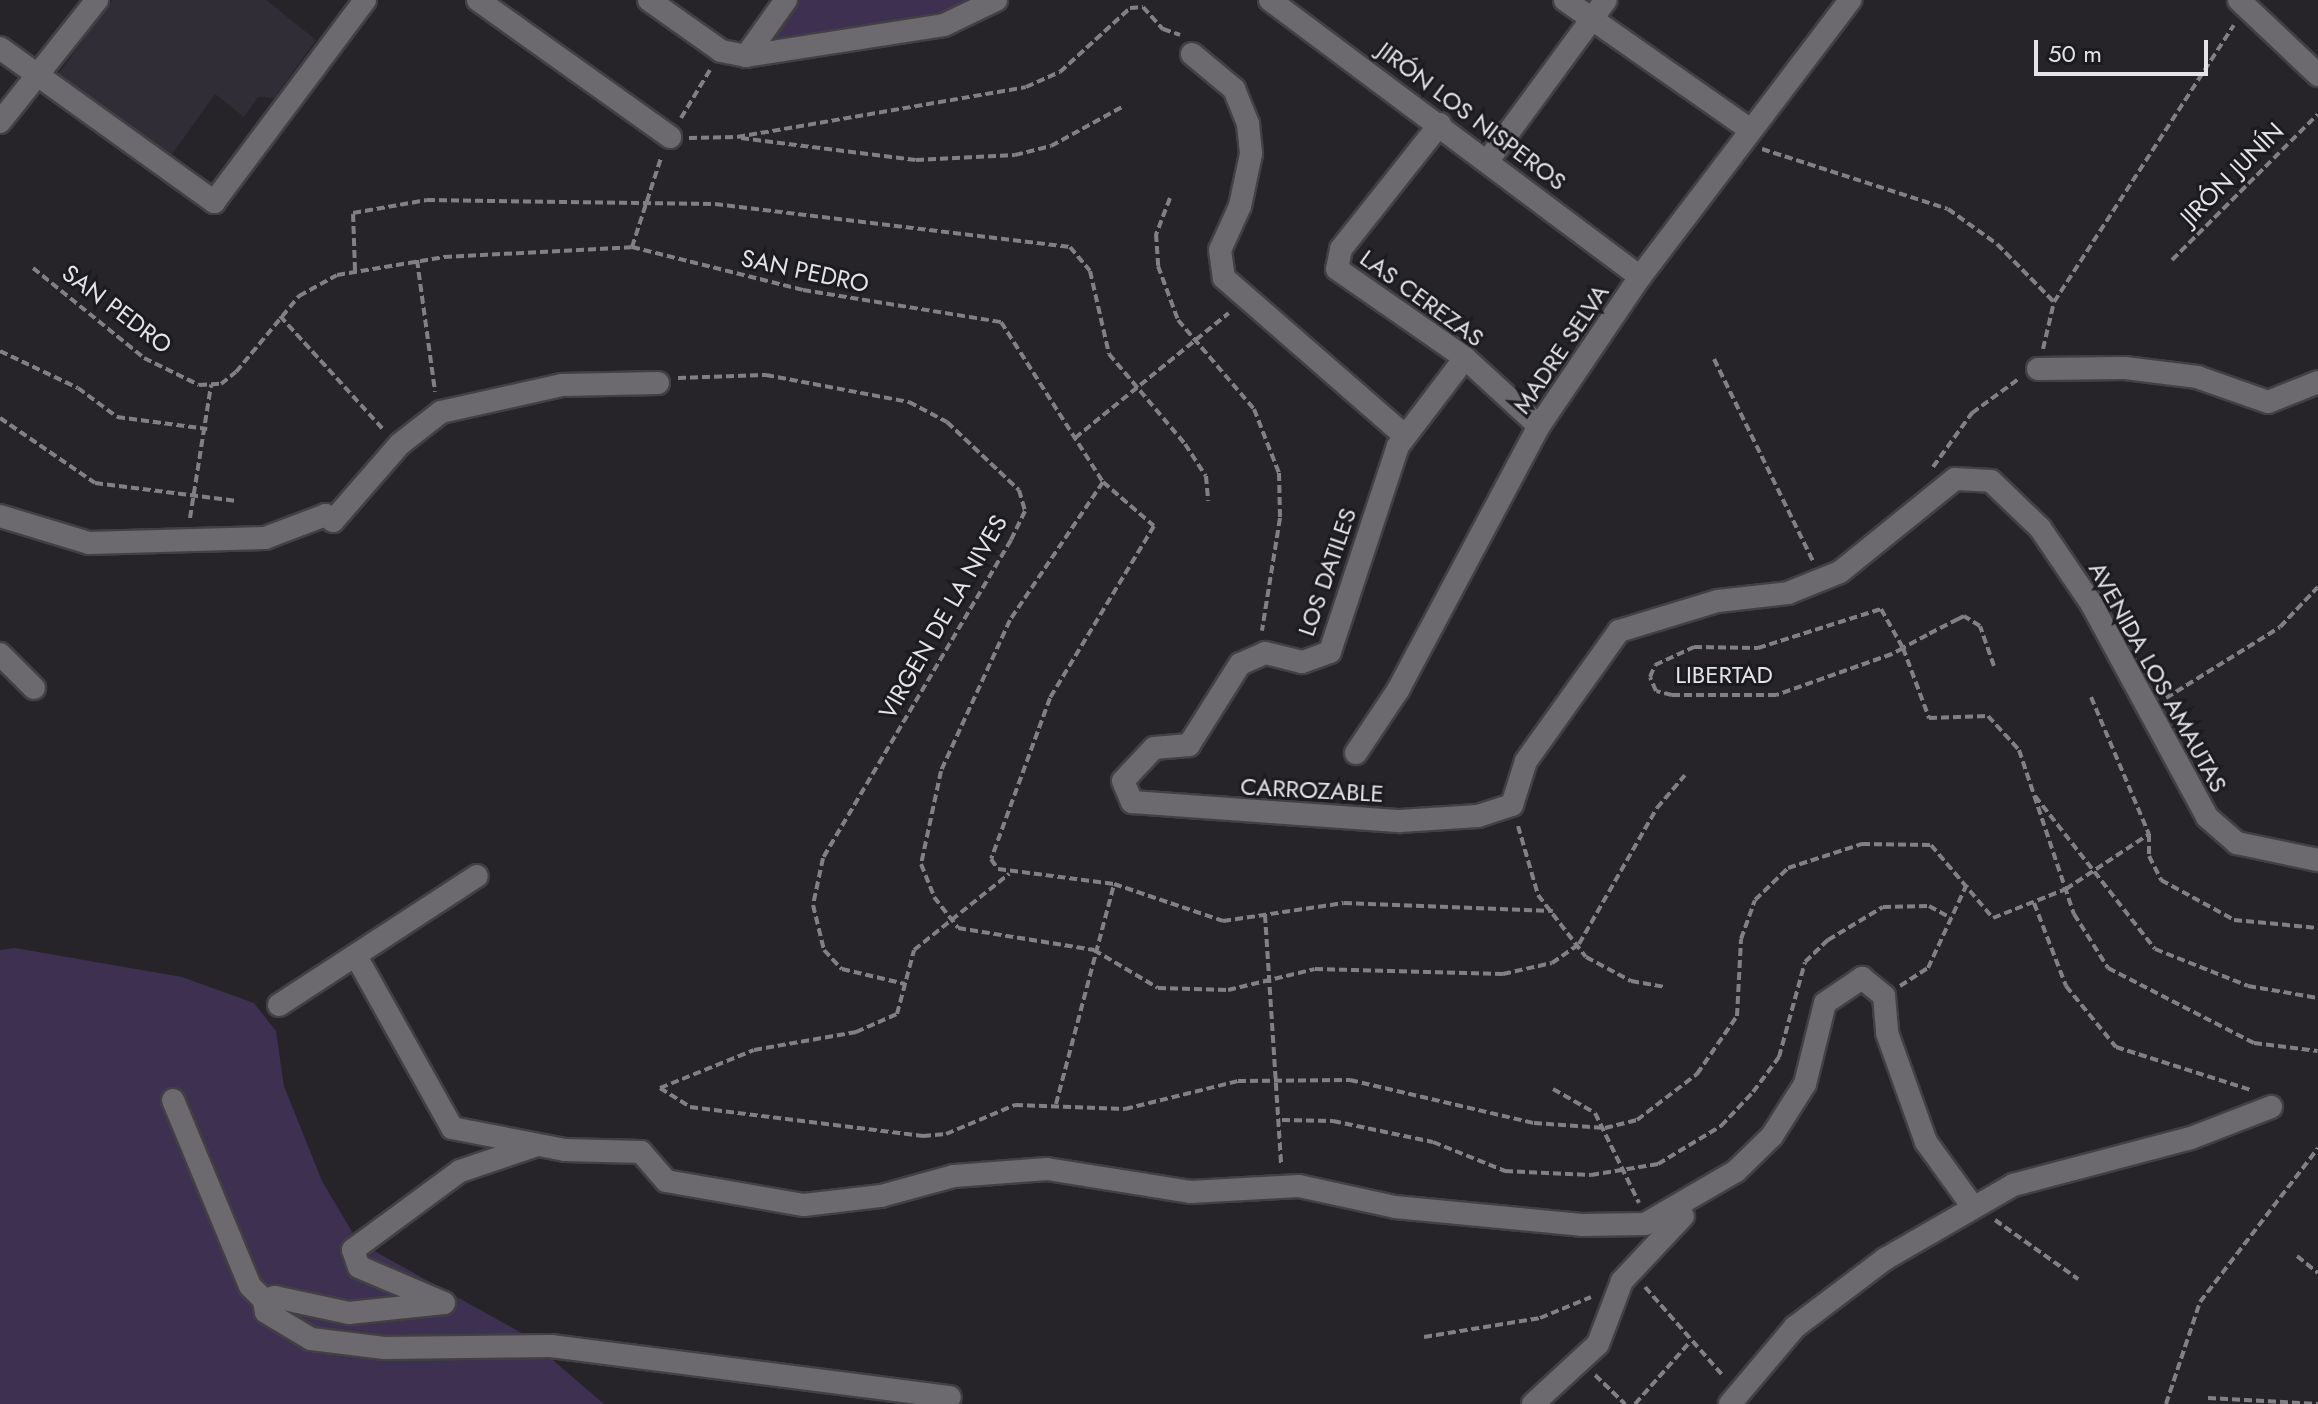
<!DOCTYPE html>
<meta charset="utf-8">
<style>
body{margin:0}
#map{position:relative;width:2318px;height:1404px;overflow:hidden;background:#262429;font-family:Jost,sans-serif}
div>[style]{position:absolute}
.built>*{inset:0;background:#302d37}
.green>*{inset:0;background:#3d3051}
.path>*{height:4px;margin-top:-2px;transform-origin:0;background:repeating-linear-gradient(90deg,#818084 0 8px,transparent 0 12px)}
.roads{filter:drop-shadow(2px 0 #424044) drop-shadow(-2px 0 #424044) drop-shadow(0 2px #424044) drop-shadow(0 -2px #424044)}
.street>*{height:22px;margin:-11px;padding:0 11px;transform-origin:11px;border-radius:11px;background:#6c6a6f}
span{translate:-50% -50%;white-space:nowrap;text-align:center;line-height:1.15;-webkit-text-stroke:6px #1c1b1f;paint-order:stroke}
.street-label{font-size:24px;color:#e4e3e6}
.scale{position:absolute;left:2034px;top:40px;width:174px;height:36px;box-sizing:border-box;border:4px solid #e4e3e6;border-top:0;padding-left:10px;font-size:24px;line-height:28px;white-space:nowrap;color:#e4e3e6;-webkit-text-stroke:6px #1c1b1f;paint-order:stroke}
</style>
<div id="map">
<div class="built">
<div style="clip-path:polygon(112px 0,266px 0,316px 40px,274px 98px,258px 97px,244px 117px,215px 94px,165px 164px,54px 80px)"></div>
</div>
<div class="green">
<div style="clip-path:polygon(795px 0,964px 0,973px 6px,764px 44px)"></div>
<div style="clip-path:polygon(15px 948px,182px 977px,254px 1003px,276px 1031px,284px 1086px,322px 1181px,358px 1242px,520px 1332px,604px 1404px,0 1404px,0 950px)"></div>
</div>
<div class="path">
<div style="left:681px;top:118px;width:56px;rotate:-58.9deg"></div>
<div style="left:689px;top:138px;width:48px;rotate:-1.2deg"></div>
<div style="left:737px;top:137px;width:293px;rotate:-9.8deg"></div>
<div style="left:1026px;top:87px;width:37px;rotate:-24deg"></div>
<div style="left:1060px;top:72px;width:95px;rotate:-42.4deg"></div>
<div style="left:1130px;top:8px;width:13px;rotate:-4deg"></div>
<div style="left:1143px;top:7px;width:30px;rotate:48deg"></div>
<div style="left:1163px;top:29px;width:18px;rotate:19deg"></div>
<div style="left:741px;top:138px;width:176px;rotate:7.2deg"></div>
<div style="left:916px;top:160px;width:99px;rotate:-2.9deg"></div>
<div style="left:1015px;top:155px;width:37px;rotate:-14deg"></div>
<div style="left:1051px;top:146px;width:81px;rotate:-28.8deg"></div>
<div style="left:1762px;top:149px;width:195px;rotate:17.9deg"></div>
<div style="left:1948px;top:209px;width:60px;rotate:35.5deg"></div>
<div style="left:1997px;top:244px;width:81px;rotate:45.5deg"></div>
<div style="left:1170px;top:198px;width:39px;rotate:111deg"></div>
<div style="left:1156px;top:234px;width:32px;rotate:86deg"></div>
<div style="left:1158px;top:266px;width:58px;rotate:69.7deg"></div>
<div style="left:1178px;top:320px;width:117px;rotate:49.5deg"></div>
<div style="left:1254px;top:409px;width:69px;rotate:68.7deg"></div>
<div style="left:1279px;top:473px;width:45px;rotate:88.7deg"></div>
<div style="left:1280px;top:518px;width:114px;rotate:99.1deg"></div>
<div style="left:632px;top:247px;width:94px;rotate:-72deg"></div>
<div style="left:417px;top:260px;width:133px;rotate:82.2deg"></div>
<div style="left:2172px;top:260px;width:206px;rotate:-45deg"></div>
<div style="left:33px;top:268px;width:143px;rotate:39deg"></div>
<div style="left:144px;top:358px;width:61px;rotate:26.1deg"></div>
<div style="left:199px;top:385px;width:22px;rotate:-3deg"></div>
<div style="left:221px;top:384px;width:19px;rotate:-39deg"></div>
<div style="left:236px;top:372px;width:99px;rotate:-50.3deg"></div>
<div style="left:299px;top:296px;width:43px;rotate:-28.9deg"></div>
<div style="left:337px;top:275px;width:109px;rotate:-9.5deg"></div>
<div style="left:444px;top:257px;width:188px;rotate:-3deg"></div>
<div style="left:632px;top:247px;width:176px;rotate:14.1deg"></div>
<div style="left:803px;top:290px;width:201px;rotate:9.2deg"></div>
<div style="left:1001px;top:322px;width:190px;rotate:57.5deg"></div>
<div style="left:1103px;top:482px;width:67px;rotate:40.8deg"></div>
<div style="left:1154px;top:526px;width:201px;rotate:121.2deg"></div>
<div style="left:1050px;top:698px;width:171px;rotate:110.1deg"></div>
<div style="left:991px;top:859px;width:12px;rotate:55deg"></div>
<div style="left:998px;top:869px;width:117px;rotate:7.4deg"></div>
<div style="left:1114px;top:884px;width:115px;rotate:18.7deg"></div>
<div style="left:1223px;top:921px;width:122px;rotate:-8.5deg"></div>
<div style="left:1344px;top:903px;width:209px;rotate:2.2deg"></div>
<div style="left:355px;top:270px;width:57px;rotate:-92deg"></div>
<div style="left:353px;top:213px;width:75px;rotate:-10deg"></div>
<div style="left:427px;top:200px;width:288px;rotate:0.8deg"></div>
<div style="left:715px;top:204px;width:358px;rotate:6.9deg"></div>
<div style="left:1070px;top:247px;width:31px;rotate:50deg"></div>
<div style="left:1090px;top:271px;width:85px;rotate:77.1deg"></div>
<div style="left:1109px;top:354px;width:118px;rotate:49.8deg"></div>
<div style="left:1185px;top:444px;width:38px;rotate:57deg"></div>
<div style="left:1206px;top:476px;width:25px;rotate:85deg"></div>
<div style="left:280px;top:316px;width:153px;rotate:47.7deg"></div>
<div style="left:2043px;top:349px;width:48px;rotate:-76.8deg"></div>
<div style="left:2054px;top:302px;width:330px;rotate:-57deg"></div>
<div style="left:0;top:351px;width:86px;rotate:25.4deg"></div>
<div style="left:78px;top:388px;width:49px;rotate:36.6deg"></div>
<div style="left:117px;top:417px;width:91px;rotate:7.6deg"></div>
<div style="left:1714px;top:359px;width:225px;rotate:63.9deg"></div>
<div style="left:678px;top:378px;width:88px;rotate:-2deg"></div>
<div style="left:766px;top:375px;width:146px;rotate:10.7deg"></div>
<div style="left:909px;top:402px;width:43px;rotate:27.8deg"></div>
<div style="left:947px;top:422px;width:99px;rotate:43.4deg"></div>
<div style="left:1019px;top:490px;width:22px;rotate:74deg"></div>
<div style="left:1025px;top:511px;width:32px;rotate:116deg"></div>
<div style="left:1011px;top:540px;width:369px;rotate:120.6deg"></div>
<div style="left:823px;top:858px;width:48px;rotate:102deg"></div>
<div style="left:813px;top:905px;width:46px;rotate:76.3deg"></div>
<div style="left:824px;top:950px;width:26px;rotate:47deg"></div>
<div style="left:842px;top:969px;width:65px;rotate:13.4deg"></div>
<div style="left:0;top:418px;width:115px;rotate:34.4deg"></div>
<div style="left:95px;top:483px;width:143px;rotate:7.2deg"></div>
<div style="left:1075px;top:438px;width:198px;rotate:-39.1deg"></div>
<div style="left:1933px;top:467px;width:67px;rotate:-54.2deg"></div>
<div style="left:1972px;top:413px;width:59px;rotate:-36.1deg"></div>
<div style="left:1103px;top:482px;width:166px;rotate:124deg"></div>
<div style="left:1010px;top:620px;width:166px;rotate:114.6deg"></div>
<div style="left:941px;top:771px;width:95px;rotate:102.1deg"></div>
<div style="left:921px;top:864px;width:35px;rotate:68deg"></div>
<div style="left:934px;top:897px;width:39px;rotate:52deg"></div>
<div style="left:958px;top:928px;width:138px;rotate:9.2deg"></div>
<div style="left:1094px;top:950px;width:74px;rotate:30.7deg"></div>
<div style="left:1158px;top:988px;width:70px;rotate:1.6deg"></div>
<div style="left:1228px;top:990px;width:89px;rotate:-13.6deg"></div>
<div style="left:1315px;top:969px;width:188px;rotate:1.5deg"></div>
<div style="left:1503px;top:974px;width:50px;rotate:-12.7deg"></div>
<div style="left:1552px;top:963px;width:33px;rotate:-35deg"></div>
<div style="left:1579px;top:944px;width:157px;rotate:-60.2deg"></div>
<div style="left:1657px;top:808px;width:43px;rotate:-49.7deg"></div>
<div style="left:190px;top:518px;width:135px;rotate:-81deg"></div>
<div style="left:1994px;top:666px;width:42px;rotate:-109.3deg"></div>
<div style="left:1980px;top:626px;width:19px;rotate:-148deg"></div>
<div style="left:1964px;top:616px;width:7px;rotate:153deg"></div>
<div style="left:1958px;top:619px;width:35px;rotate:153deg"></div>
<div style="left:1927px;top:635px;width:27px;rotate:152deg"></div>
<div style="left:1903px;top:648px;width:13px;rotate:151deg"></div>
<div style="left:1892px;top:654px;width:123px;rotate:160.5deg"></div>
<div style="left:1776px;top:695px;width:104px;rotate:180deg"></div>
<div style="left:1672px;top:695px;width:16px;rotate:-166deg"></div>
<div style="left:1656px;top:691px;width:15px;rotate:-113deg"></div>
<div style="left:1650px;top:677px;width:13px;rotate:-67deg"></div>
<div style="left:1655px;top:665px;width:43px;rotate:-24.8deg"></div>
<div style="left:1694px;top:647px;width:64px;rotate:0.9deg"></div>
<div style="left:1758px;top:648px;width:129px;rotate:-17.6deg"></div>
<div style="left:1881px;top:609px;width:45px;rotate:60.6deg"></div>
<div style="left:1903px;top:648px;width:75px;rotate:69.6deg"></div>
<div style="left:1929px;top:718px;width:59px;rotate:-1.9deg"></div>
<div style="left:1988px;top:716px;width:46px;rotate:47.6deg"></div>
<div style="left:2019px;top:750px;width:173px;rotate:71.5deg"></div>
<div style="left:2074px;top:914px;width:64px;rotate:57.8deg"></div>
<div style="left:2108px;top:968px;width:164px;rotate:27.2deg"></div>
<div style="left:2254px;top:1043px;width:64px;rotate:7.1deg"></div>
<div style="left:2091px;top:697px;width:149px;rotate:67.1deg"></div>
<div style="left:2149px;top:834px;width:22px;rotate:90deg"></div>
<div style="left:2149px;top:856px;width:27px;rotate:63deg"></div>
<div style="left:2161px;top:880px;width:83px;rotate:28.7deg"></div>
<div style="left:2234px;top:920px;width:84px;rotate:5.4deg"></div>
<div style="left:2166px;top:698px;width:134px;rotate:-31.9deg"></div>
<div style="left:2280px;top:627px;width:55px;rotate:-46.5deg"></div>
<div style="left:2035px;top:796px;width:194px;rotate:51.9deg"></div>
<div style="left:2155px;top:949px;width:100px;rotate:21.7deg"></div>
<div style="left:2248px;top:986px;width:71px;rotate:9.7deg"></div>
<div style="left:1518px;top:826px;width:72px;rotate:73.8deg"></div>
<div style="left:1538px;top:895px;width:78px;rotate:52.3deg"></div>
<div style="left:1586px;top:957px;width:51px;rotate:28.1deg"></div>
<div style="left:1631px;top:981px;width:34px;rotate:10deg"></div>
<div style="left:2034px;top:903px;width:89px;rotate:68.9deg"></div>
<div style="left:2066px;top:986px;width:79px;rotate:50.7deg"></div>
<div style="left:2116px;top:1047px;width:142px;rotate:17.7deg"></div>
<div style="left:1265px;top:915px;width:250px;rotate:86.3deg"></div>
<div style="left:1900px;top:986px;width:33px;rotate:-33deg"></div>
<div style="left:1928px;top:968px;width:93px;rotate:-65.1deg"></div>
<div style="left:660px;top:1088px;width:36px;rotate:32deg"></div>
<div style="left:690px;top:1107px;width:235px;rotate:7.1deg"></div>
<div style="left:923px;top:1136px;width:23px;rotate:-5deg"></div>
<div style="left:946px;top:1134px;width:75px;rotate:-22.8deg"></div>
<div style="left:1015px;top:1105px;width:110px;rotate:2.1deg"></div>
<div style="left:1125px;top:1109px;width:116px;rotate:-13.9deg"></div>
<div style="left:1238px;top:1081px;width:112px;rotate:-0.5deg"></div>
<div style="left:1350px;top:1080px;width:189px;rotate:13.2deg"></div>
<div style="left:1534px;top:1123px;width:71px;rotate:4deg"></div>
<div style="left:1605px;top:1128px;width:33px;rotate:-14deg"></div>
<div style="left:1637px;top:1120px;width:76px;rotate:-37.5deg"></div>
<div style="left:1697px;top:1074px;width:70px;rotate:-55.4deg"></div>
<div style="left:1737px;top:1016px;width:77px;rotate:-87deg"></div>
<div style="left:1741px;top:939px;width:41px;rotate:-70.3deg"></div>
<div style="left:1755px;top:900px;width:46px;rotate:-44.1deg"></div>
<div style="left:1788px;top:868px;width:78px;rotate:-18deg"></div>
<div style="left:1862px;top:844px;width:69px;rotate:0.8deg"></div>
<div style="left:1931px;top:845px;width:96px;rotate:49.7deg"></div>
<div style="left:1993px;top:918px;width:79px;rotate:-21.7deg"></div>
<div style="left:2066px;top:889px;width:100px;rotate:-33.5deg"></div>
<div style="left:660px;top:1088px;width:101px;rotate:-22deg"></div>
<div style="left:754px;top:1050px;width:104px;rotate:-10deg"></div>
<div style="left:856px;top:1032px;width:45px;rotate:-23.7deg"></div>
<div style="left:897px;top:1014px;width:66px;rotate:-75.1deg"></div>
<div style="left:914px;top:950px;width:122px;rotate:-38.7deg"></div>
<div style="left:1553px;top:1089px;width:48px;rotate:29.7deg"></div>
<div style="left:1595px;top:1113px;width:100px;rotate:63.9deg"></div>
<div style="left:1056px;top:1104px;width:228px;rotate:-75.2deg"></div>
<div style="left:1282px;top:1120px;width:51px;rotate:1.1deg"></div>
<div style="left:1333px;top:1121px;width:102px;rotate:11.9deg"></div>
<div style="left:1433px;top:1142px;width:78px;rotate:21.9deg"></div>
<div style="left:1505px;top:1171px;width:86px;rotate:2.7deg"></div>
<div style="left:1591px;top:1175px;width:68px;rotate:-9.3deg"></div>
<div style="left:1658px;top:1164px;width:74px;rotate:-31.1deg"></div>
<div style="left:1721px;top:1126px;width:47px;rotate:-46.7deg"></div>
<div style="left:1753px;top:1092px;width:44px;rotate:-53.4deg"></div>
<div style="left:1779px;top:1057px;width:98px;rotate:-74.7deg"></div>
<div style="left:1805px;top:962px;width:32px;rotate:-44deg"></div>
<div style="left:1828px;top:940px;width:64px;rotate:-31deg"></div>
<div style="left:1883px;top:907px;width:46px;rotate:-1.2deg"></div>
<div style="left:1929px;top:906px;width:25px;rotate:29deg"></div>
<div style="left:1995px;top:1220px;width:102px;rotate:35.4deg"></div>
<div style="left:2297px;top:1256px;width:27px;rotate:39deg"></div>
<div style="left:1645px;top:1287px;width:120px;rotate:48.7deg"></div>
<div style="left:1424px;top:1337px;width:118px;rotate:-9.3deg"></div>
<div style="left:1540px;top:1318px;width:55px;rotate:-22.4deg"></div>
<div style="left:1595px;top:1375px;width:42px;rotate:44deg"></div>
<div style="left:2208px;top:1398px;width:110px;rotate:3.1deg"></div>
<div style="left:1635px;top:1404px;width:81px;rotate:-48.5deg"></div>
<div style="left:2166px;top:1404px;width:108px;rotate:-71.6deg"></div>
<div style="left:2200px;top:1302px;width:194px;rotate:-52.5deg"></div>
</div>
<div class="roads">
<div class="street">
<div style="left:478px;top:0;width:236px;rotate:35.5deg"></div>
<div style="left:649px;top:0;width:88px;rotate:35.3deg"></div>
<div style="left:721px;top:51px;width:25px;rotate:11deg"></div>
<div style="left:746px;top:56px;width:200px;rotate:-8.9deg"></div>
<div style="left:944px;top:25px;width:58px;rotate:-25.7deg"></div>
<div style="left:1270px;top:0;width:462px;rotate:36.8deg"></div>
<div style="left:1565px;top:0;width:227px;rotate:35deg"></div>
<div style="left:2239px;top:0;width:109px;rotate:43.5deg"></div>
<div style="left:0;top:48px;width:264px;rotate:35.7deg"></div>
<div style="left:214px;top:202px;width:252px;rotate:-53.2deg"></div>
<div style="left:1192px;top:54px;width:55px;rotate:39.8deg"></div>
<div style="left:1234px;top:89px;width:38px;rotate:68deg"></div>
<div style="left:1248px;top:124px;width:30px;rotate:84deg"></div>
<div style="left:1251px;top:154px;width:53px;rotate:101.9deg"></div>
<div style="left:1240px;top:206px;width:48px;rotate:114.4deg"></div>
<div style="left:1220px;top:250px;width:28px;rotate:82deg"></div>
<div style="left:1224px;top:278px;width:239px;rotate:41.1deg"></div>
<div style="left:746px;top:56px;width:69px;rotate:-54.5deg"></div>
<div style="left:0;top:122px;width:156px;rotate:-51.5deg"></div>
<div style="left:1440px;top:124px;width:159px;rotate:128.4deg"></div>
<div style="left:1341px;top:249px;width:20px;rotate:101deg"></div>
<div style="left:1337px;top:269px;width:156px;rotate:34.8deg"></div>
<div style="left:1465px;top:358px;width:100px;rotate:42.6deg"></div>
<div style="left:1489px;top:159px;width:197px;rotate:-53.7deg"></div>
<div style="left:1465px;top:358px;width:111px;rotate:127.3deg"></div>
<div style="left:1398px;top:446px;width:217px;rotate:108.3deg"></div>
<div style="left:1330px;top:652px;width:30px;rotate:160deg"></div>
<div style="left:1302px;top:662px;width:38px;rotate:-166deg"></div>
<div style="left:1265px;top:653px;width:27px;rotate:156deg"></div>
<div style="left:1240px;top:664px;width:96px;rotate:122.2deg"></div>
<div style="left:1189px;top:745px;width:35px;rotate:175deg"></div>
<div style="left:1154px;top:748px;width:45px;rotate:133.2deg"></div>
<div style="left:1123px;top:781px;width:23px;rotate:67deg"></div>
<div style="left:1132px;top:802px;width:269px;rotate:4.1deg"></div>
<div style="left:1400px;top:821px;width:78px;rotate:-3.7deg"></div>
<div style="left:1478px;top:816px;width:36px;rotate:-18deg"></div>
<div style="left:1512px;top:805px;width:46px;rotate:-72.3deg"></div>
<div style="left:1526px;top:761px;width:160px;rotate:-54.4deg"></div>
<div style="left:1619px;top:631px;width:103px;rotate:-16.9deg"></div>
<div style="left:1718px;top:601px;width:70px;rotate:-6.5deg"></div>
<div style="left:1788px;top:593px;width:56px;rotate:-22deg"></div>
<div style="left:1840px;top:572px;width:148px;rotate:-39deg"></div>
<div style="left:1955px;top:479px;width:36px;rotate:3deg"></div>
<div style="left:1991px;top:481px;width:68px;rotate:43.8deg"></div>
<div style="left:2040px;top:528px;width:91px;rotate:55.8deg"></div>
<div style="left:2091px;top:603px;width:243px;rotate:61.5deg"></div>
<div style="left:2207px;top:817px;width:40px;rotate:41deg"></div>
<div style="left:2237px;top:843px;width:83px;rotate:11.9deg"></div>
<div style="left:2038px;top:369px;width:87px;rotate:-0.7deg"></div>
<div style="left:2125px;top:368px;width:73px;rotate:7.1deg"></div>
<div style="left:2197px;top:377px;width:75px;rotate:19.4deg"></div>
<div style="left:2268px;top:402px;width:54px;rotate:-21.8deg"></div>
<div style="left:0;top:516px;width:93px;rotate:16.9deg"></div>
<div style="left:89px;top:543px;width:176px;rotate:-1.6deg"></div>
<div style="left:265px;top:538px;width:65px;rotate:-20.7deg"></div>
<div style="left:326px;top:515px;width:9px;rotate:41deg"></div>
<div style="left:333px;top:521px;width:102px;rotate:-49deg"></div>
<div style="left:400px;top:444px;width:52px;rotate:-38deg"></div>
<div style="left:441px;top:412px;width:124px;rotate:-12.6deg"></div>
<div style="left:562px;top:385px;width:96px;rotate:-1.2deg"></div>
<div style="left:0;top:654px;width:48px;rotate:45deg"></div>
<div style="left:1356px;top:753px;width:76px;rotate:-56.3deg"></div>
<div style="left:1398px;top:690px;width:299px;rotate:-61.9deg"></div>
<div style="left:1539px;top:426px;width:180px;rotate:-55.9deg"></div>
<div style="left:1640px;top:277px;width:348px;rotate:-52.8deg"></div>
<div style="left:356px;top:956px;width:197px;rotate:60.8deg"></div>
<div style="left:452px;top:1128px;width:115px;rotate:11deg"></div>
<div style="left:565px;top:1150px;width:76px;rotate:1.5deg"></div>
<div style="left:641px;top:1152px;width:38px;rotate:49deg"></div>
<div style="left:666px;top:1181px;width:140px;rotate:9.9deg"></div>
<div style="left:804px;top:1205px;width:78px;rotate:-6.7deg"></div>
<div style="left:881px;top:1196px;width:76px;rotate:-15.3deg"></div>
<div style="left:954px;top:1176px;width:93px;rotate:-4.3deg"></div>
<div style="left:1047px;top:1169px;width:145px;rotate:9.1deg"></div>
<div style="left:1190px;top:1192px;width:109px;rotate:-3.2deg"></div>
<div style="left:1299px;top:1186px;width:98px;rotate:12.3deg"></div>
<div style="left:1395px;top:1207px;width:187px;rotate:5.5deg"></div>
<div style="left:1581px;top:1225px;width:64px;rotate:-0.9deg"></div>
<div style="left:1645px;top:1224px;width:105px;rotate:-30.2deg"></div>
<div style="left:1736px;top:1171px;width:50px;rotate:-44.2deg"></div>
<div style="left:1772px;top:1136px;width:62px;rotate:-57.6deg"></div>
<div style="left:1805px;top:1084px;width:83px;rotate:-76.1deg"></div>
<div style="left:1825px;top:1003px;width:45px;rotate:-34deg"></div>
<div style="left:1862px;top:978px;width:28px;rotate:39deg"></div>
<div style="left:1884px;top:996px;width:37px;rotate:85deg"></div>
<div style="left:1887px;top:1033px;width:116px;rotate:70.3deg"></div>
<div style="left:1926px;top:1142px;width:80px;rotate:54.1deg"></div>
<div style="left:279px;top:1005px;width:236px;rotate:-33.1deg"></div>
<div style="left:173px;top:1100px;width:201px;rotate:67.5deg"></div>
<div style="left:250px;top:1286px;width:20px;rotate:45deg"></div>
<div style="left:537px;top:1145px;width:81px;rotate:161.3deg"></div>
<div style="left:460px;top:1171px;width:133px;rotate:143.6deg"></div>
<div style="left:353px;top:1250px;width:18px;rotate:71deg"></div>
<div style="left:359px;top:1267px;width:92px;rotate:23deg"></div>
<div style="left:444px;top:1303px;width:96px;rotate:174deg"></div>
<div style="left:349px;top:1313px;width:76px;rotate:-167.8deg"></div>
<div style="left:275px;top:1297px;width:11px;rotate:165deg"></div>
<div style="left:264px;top:1300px;width:12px;rotate:81deg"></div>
<div style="left:266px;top:1312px;width:52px;rotate:31deg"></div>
<div style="left:311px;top:1339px;width:74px;rotate:7deg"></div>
<div style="left:384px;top:1348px;width:167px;rotate:-0.7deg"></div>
<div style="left:551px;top:1346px;width:402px;rotate:7.3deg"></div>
<div style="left:1533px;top:1404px;width:88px;rotate:-42.7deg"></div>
<div style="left:1598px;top:1344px;width:67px;rotate:-69.1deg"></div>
<div style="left:1622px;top:1281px;width:89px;rotate:-46.8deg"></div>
<div style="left:1730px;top:1404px;width:101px;rotate:-49.8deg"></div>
<div style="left:1795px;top:1327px;width:113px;rotate:-37.1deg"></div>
<div style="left:1885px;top:1259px;width:148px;rotate:-30deg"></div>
<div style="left:2013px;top:1185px;width:184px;rotate:-14.8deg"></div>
<div style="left:2191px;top:1138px;width:86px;rotate:-21.2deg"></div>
</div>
</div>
<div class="street-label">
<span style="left:1472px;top:116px;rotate:37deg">JIRÓN LOS NISPEROS</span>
<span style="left:2232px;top:174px;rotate:-45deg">JIRÓN JUNÍN</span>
<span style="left:805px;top:271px;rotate:12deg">SAN PEDRO</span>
<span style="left:1422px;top:298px;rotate:36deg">LAS CEREZAS</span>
<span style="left:117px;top:309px;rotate:37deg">SAN PEDRO</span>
<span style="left:1561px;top:349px;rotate:-56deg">MADRE SELVA</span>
<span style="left:1327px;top:572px;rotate:-71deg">LOS DATILES</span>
<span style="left:943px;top:617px;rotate:-60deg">VIRGEN DE LA NIVES</span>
<span style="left:1724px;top:675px">LIBERTAD</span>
<span style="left:2158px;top:677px;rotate:61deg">AVENIDA LOS AMAUTAS</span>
<span style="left:1312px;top:790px;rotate:3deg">CARROZABLE</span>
</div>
<div class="scale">50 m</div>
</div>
